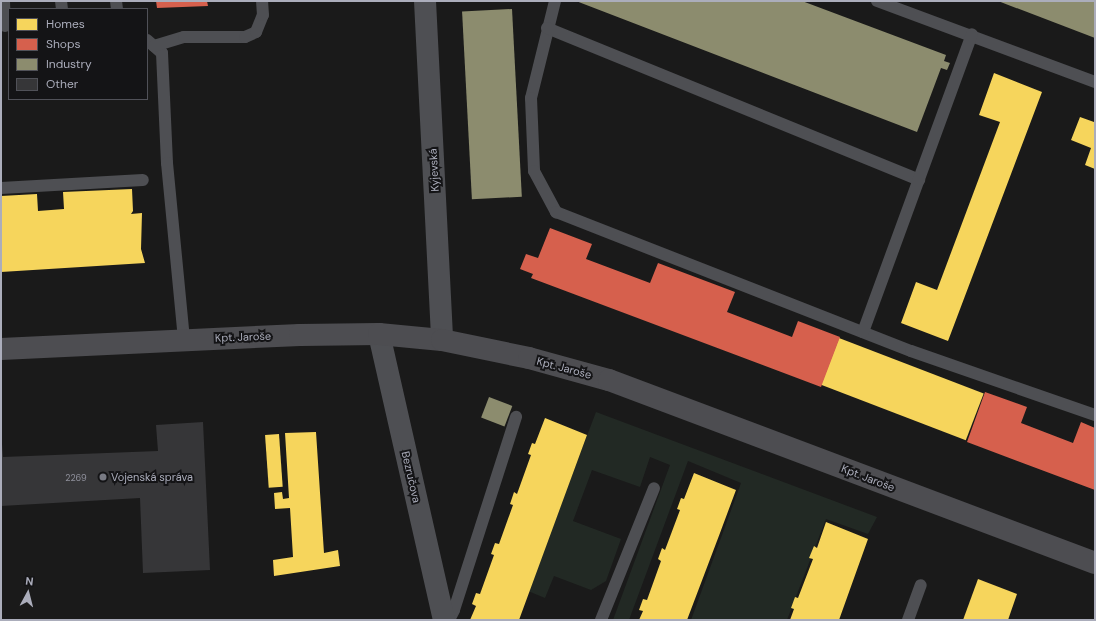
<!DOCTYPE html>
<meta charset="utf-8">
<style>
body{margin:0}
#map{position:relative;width:1096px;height:621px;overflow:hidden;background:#1a1a1a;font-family:"DM Sans",sans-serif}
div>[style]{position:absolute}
.green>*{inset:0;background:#222924}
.homes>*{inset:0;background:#f6d55c;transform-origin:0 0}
.shops>*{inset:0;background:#d6604d}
.industry>*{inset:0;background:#8c8c6e;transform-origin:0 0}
.building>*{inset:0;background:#363638}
.lane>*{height:12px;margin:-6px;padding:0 6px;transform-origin:6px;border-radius:6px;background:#4e4f53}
.street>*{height:22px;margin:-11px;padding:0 11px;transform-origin:11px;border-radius:11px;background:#4e4f53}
.secondary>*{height:22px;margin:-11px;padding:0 11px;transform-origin:11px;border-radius:11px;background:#4d4d51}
.dots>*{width:11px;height:11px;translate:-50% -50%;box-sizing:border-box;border:2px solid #141416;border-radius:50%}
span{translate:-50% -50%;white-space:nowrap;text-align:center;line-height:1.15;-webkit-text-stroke:4px #141416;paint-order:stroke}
.number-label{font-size:9px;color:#8e8f9a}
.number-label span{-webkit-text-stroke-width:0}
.street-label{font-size:11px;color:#abadbb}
.poi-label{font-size:11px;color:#abadbb}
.left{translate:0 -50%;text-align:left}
.frame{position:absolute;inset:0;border:2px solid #abadbb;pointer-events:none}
.legend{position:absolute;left:8px;top:8px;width:140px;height:92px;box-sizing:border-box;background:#141416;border:1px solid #505158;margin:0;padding:5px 7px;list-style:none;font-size:12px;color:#abadbb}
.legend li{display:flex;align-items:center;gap:8px;height:20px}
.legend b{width:20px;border:1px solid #505158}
.north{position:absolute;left:8px;top:573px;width:40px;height:40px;-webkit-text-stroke:3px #141416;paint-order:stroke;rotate:7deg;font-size:11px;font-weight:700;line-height:16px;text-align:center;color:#abadbb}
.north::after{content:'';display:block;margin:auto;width:14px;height:18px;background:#abadbb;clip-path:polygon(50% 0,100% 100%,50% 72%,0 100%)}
</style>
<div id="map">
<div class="green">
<div style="clip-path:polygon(596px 412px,877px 517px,868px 534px,826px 519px,787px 620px,691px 620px,741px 483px,688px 461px,629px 620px,613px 620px,670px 465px,650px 457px,640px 487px,592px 470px,573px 521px,621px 539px,606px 581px,591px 590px,554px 576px,545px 598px,528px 591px)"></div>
</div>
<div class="homes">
<div style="clip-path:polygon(994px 73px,1042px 92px,948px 341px,901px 323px,916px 282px,937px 290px,1000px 122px,979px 115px)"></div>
<div style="clip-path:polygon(1080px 117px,1094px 122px,1095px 118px,1095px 169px,1085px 165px,1091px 148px,1071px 140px)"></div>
<div style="clip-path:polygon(132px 189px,133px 211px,131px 214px,142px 213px,141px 249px,145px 263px,1px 272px,1px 196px,37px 194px,38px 211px,64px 209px,63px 192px)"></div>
<div style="left:839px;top:338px;width:155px;height:50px;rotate:21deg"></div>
<div style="clip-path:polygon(545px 418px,587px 435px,519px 620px,470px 620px,476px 606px,472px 604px,476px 593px,480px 594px,494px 555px,491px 554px,495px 543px,499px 544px,513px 505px,510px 504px,514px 492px,517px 494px,531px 455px,528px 454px,532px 443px,535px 444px)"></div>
<div style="clip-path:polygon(316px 432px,324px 553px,338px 550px,340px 566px,274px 576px,273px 560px,293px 557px,290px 508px,275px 509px,274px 493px,282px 492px,283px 499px,289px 498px,285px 433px)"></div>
<div style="left:279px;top:434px;width:53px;height:14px;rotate:86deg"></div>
<div style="clip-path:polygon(694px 473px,736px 490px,720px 533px,687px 620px,639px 620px,643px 611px,639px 610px,643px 599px,647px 600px,661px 561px,658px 559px,662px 548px,665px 550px,680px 510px,677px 509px,681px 498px,684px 499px)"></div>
<div style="clip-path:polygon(826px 522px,868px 539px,839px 620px,790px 620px,794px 609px,791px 608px,795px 597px,798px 598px,813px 559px,809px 558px,814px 546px,817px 548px)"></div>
<div style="clip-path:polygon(978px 579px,1017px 594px,1008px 620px,963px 620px)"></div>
</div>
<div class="shops">
<div style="clip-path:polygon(156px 1px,207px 1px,208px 6px,157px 8px)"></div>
<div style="clip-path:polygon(550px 228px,592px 244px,586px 259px,650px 283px,658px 263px,735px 292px,727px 312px,792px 337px,798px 321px,840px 337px,821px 387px,531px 278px,533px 274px,520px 269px,526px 254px,538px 258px)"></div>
<div style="clip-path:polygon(985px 392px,1027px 407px,1021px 423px,1073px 443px,1081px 422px,1095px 428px,1095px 490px,967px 442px)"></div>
</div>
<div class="industry">
<div style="clip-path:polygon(576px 1px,802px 1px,946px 55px,944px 61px,950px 63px,947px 70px,941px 68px,917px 132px)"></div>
<div style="clip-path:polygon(998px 1px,1095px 1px,1095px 38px)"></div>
<div style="left:512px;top:9px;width:188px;height:50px;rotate:87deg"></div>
<div style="left:489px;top:397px;width:25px;height:22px;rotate:21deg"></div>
</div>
<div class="building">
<div style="clip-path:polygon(203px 422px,210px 570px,143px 573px,140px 498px,1px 506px,1px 431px,3px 457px,158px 451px,156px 425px)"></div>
</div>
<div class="lane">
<div style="left:4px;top:1px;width:25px;rotate:88deg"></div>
<div style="left:61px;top:1px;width:8px;rotate:83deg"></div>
<div style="left:116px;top:1px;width:8px;rotate:83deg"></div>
<div style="left:555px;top:1px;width:100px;rotate:103.9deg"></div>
<div style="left:531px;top:98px;width:73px;rotate:87.6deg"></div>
<div style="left:534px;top:171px;width:47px;rotate:61.8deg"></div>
<div style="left:556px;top:212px;width:381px;rotate:21.4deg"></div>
<div style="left:911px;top:351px;width:195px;rotate:19.2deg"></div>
<div style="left:877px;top:1px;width:233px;rotate:20.4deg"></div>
<div style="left:547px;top:28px;width:402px;rotate:22.2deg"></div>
<div style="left:147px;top:40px;width:20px;rotate:41deg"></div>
<div style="left:162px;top:53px;width:110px;rotate:87.4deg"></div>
<div style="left:167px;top:163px;width:178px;rotate:84.5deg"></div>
<div style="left:154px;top:46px;width:31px;rotate:-17deg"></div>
<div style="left:184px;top:37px;width:61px"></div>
<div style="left:245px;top:37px;width:12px;rotate:-24deg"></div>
<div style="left:256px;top:32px;width:18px;rotate:-68deg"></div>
<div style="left:263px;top:15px;width:14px;rotate:-94deg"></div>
<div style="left:1px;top:188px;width:142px;rotate:-3.2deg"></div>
<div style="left:863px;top:332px;width:317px;rotate:-69.9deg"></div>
<div style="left:449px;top:620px;width:11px;rotate:-63deg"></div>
<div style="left:454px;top:610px;width:203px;rotate:-72.2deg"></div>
<div style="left:601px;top:620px;width:142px;rotate:-68.1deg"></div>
<div style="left:908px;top:620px;width:37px;rotate:-70deg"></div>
</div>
<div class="street">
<div style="left:425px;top:1px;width:339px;rotate:87.1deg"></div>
<div style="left:379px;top:334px;width:293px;rotate:77.2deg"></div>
</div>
<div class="secondary">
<div style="left:1px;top:349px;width:299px;rotate:-2.7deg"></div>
<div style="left:300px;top:335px;width:79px;rotate:-0.7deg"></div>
<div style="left:379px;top:334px;width:63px;rotate:5.4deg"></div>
<div style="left:442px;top:340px;width:89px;rotate:11.7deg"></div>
<div style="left:529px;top:358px;width:83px;rotate:15.4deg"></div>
<div style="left:609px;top:380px;width:519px;rotate:20.63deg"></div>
</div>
<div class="dots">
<div style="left:103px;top:477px;background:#787a83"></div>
</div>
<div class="number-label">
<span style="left:76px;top:478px">2269</span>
</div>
<div class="street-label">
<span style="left:434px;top:170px;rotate:-93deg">Kyjevská</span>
<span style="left:243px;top:337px;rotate:-2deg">Kpt. Jaroše</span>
<span style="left:564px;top:368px;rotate:15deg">Kpt. Jaroše</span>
<span style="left:411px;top:477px;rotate:77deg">Bezručova</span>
<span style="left:868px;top:478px;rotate:21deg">Kpt. Jaroše</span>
</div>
<div class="poi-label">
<span class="left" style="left:111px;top:477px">Vojenská správa</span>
</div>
<div class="frame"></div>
<ul class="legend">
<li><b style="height:11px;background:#f6d55c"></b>Homes</li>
<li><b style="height:11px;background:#d6604d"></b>Shops</li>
<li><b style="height:11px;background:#8c8c6e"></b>Industry</li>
<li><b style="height:11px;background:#363638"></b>Other</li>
</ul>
<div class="north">N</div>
</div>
